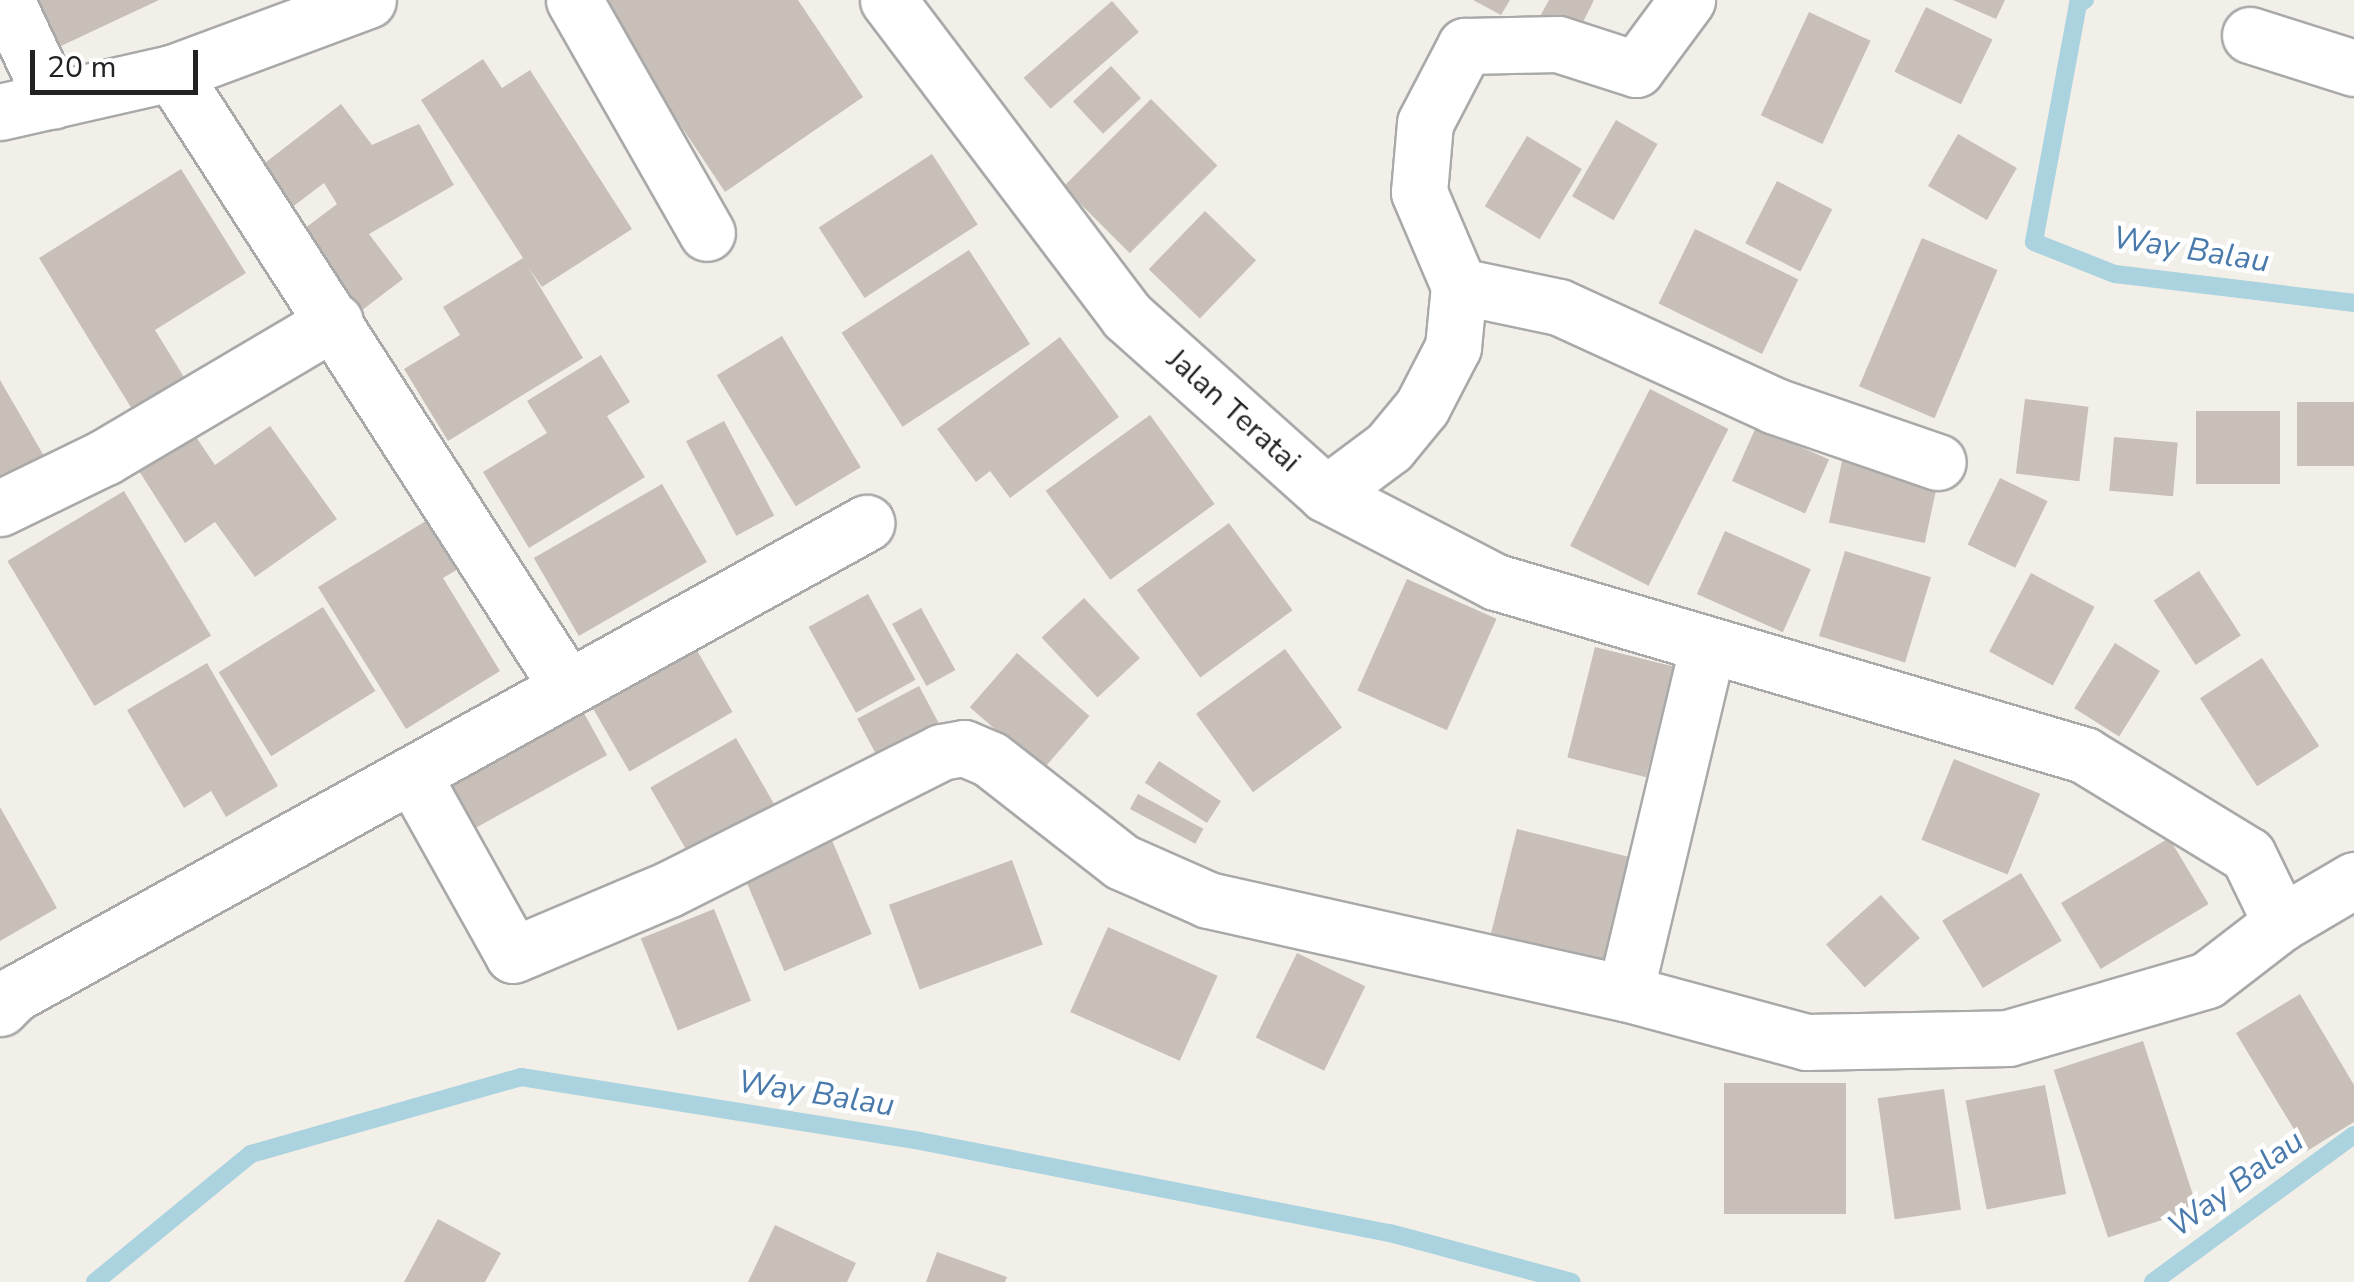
<!DOCTYPE html>
<style>
body{margin:0}
#map{position:relative;width:2354px;height:1282px;overflow:hidden;background:#f2efe9;font-family:"Nunito Sans",sans-serif}
div>[style]{position:absolute}
.stream>*{height:18px;margin:-9px;padding:0 9px;transform-origin:9px;border-radius:9px;background:#aad3df}
.building>*{inset:0;background:#c7bfb8;transform-origin:0 0}
.roads{filter:drop-shadow(2px 0 #a9a9a9) drop-shadow(-2px 0 #a9a9a9) drop-shadow(0 2px #a9a9a9) drop-shadow(0 -2px #a9a9a9)}
.minor>*{height:55px;margin:-27.5px;padding:0 27.5px;transform-origin:27.5px;border-radius:27.5px;background:#fff}
span{translate:-50% -50%;white-space:nowrap;text-align:center;line-height:1.15;-webkit-text-stroke:9px #fff;paint-order:stroke}
.street-label{font-size:30px;color:#222}
.water-label{font-size:32px;color:#4a7aab;font-style:italic}
.scale{position:absolute;left:30px;top:50px;width:168px;height:45px;box-sizing:border-box;border:5px solid #222;border-top:0;padding-left:12px;font-size:30px;line-height:35px;white-space:nowrap;color:#222;-webkit-text-stroke:8px #fff;paint-order:stroke}
</style>
<div id="map">
<div class="stream">
<div style="left:2085px;top:0;width:8px;rotate:150deg"></div>
<div style="left:2078px;top:4px;width:242px;rotate:100.5deg"></div>
<div style="left:2034px;top:242px;width:87px;rotate:21.6deg"></div>
<div style="left:2115px;top:274px;width:241px;rotate:6.9deg"></div>
<div style="left:95px;top:1282px;width:202px;rotate:-39.4deg"></div>
<div style="left:251px;top:1154px;width:281px;rotate:-15.9deg"></div>
<div style="left:521px;top:1077px;width:404px;rotate:9.1deg"></div>
<div style="left:920px;top:1141px;width:479px;rotate:11.1deg"></div>
<div style="left:1390px;top:1233px;width:188px;rotate:15.1deg"></div>
<div style="left:2153px;top:1282px;width:249px;rotate:-36.2deg"></div>
</div>
<div class="building">
<div style="clip-path:polygon(21px 0,159px 0,46px 53px)"></div>
<div style="clip-path:polygon(610px 0,798px 0,863px 97px,725px 192px,601px 6px)"></div>
<div style="clip-path:polygon(1473px 0,1510px 0,1501px 15px)"></div>
<div style="clip-path:polygon(1549px 0,1594px 0,1575px 38px,1538px 20px)"></div>
<div style="clip-path:polygon(1953px 0,2005px 0,1996px 19px)"></div>
<div style="left:1112px;top:1px;width:41px;height:117px;rotate:49deg"></div>
<div style="left:1926px;top:7px;width:74px;height:72px;rotate:26deg"></div>
<div style="left:1809px;top:12px;width:68px;height:114px;rotate:25deg"></div>
<div style="clip-path:polygon(483px 59px,502px 88px,530px 70px,632px 229px,542px 287px,528px 267px,583px 358px,448px 441px,404px 369px,460px 335px,443px 307px,523px 258px,421px 100px)"></div>
<div style="left:1111px;top:66px;width:44px;height:52px;rotate:47deg"></div>
<div style="left:1151px;top:99px;width:94px;height:124px;rotate:45deg"></div>
<div style="clip-path:polygon(341px 104px,372px 145px,419px 124px,454px 185px,369px 234px,403px 279px,357px 314px,296px 235px,337px 204px,324px 183px,291px 208px,261px 166px)"></div>
<div style="left:1616px;top:120px;width:48px;height:88px;rotate:30deg"></div>
<div style="left:1958px;top:134px;width:68px;height:60px;rotate:30deg"></div>
<div style="left:1527px;top:136px;width:64px;height:82px;rotate:31deg"></div>
<div style="left:932px;top:154px;width:84px;height:135px;rotate:57deg"></div>
<div style="clip-path:polygon(181px 169px,246px 273px,155px 330px,187px 382px,135px 414px,39px 258px)"></div>
<div style="left:1777px;top:181px;width:62px;height:70px;rotate:27deg"></div>
<div style="left:1205px;top:211px;width:71px;height:81px;rotate:44deg"></div>
<div style="left:1695px;top:229px;width:115px;height:83px;rotate:26deg"></div>
<div style="left:1922px;top:238px;width:82px;height:161px;rotate:23deg"></div>
<div style="left:969px;top:250px;width:112px;height:152px;rotate:57deg"></div>
<div style="left:782px;top:336px;width:153px;height:76px;rotate:59deg"></div>
<div style="clip-path:polygon(1060px 337px,1119px 417px,1010px 498px,990px 471px,976px 482px,937px 429px)"></div>
<div style="clip-path:polygon(601px 355px,630px 402px,607px 416px,645px 477px,529px 548px,483px 472px,547px 433px,527px 401px)"></div>
<div style="clip-path:polygon(0 380px,44px 456px,0 482px)"></div>
<div style="left:1650px;top:389px;width:88px;height:176px;rotate:27deg"></div>
<div style="left:2025px;top:399px;width:64px;height:75px;rotate:7deg"></div>
<div style="left:2354px;top:402px;width:64px;height:57px;rotate:90deg"></div>
<div style="left:2196px;top:411px;width:84px;height:73px"></div>
<div style="left:1150px;top:415px;width:110px;height:129px;rotate:54deg"></div>
<div style="left:724px;top:421px;width:107px;height:43px;rotate:62deg"></div>
<div style="clip-path:polygon(270px 426px,337px 519px,255px 577px,215px 522px,185px 543px,139px 471px,194px 434px,215px 465px)"></div>
<div style="left:1756px;top:427px;width:80px;height:59px;rotate:24deg"></div>
<div style="left:2114px;top:437px;width:64px;height:54px;rotate:5deg"></div>
<div style="left:1842px;top:461px;width:98px;height:63px;rotate:12deg"></div>
<div style="left:2000px;top:478px;width:53px;height:74px;rotate:26deg"></div>
<div style="left:662px;top:484px;width:90px;height:148px;rotate:60deg"></div>
<div style="left:124px;top:491px;width:169px;height:136px;rotate:59deg"></div>
<div style="clip-path:polygon(434px 516px,463px 566px,443px 578px,500px 671px,406px 729px,318px 587px)"></div>
<div style="left:1229px;top:523px;width:108px;height:114px;rotate:54deg"></div>
<div style="left:1725px;top:531px;width:94px;height:69px;rotate:24deg"></div>
<div style="left:1845px;top:551px;width:90px;height:89px;rotate:17deg"></div>
<div style="left:2199px;top:571px;width:77px;height:54px;rotate:57deg"></div>
<div style="left:2031px;top:573px;width:72px;height:89px;rotate:28deg"></div>
<div style="left:1407px;top:579px;width:98px;height:122px;rotate:24deg"></div>
<div style="left:868px;top:594px;width:98px;height:68px;rotate:61deg"></div>
<div style="left:1084px;top:598px;width:82px;height:58px;rotate:47deg"></div>
<div style="left:323px;top:607px;width:99px;height:123px;rotate:58deg"></div>
<div style="left:921px;top:608px;width:71px;height:33px;rotate:61deg"></div>
<div style="left:688px;top:635px;width:89px;height:119px;rotate:60deg"></div>
<div style="left:2115px;top:643px;width:53px;height:77px;rotate:32deg"></div>
<div style="left:1595px;top:647px;width:81px;height:114px;rotate:14deg"></div>
<div style="left:1285px;top:649px;width:97px;height:110px;rotate:54deg"></div>
<div style="left:1017px;top:653px;width:96px;height:72px;rotate:41deg"></div>
<div style="left:2262px;top:658px;width:105px;height:74px;rotate:57deg"></div>
<div style="clip-path:polygon(207px 663px,278px 786px,226px 817px,211px 791px,184px 808px,127px 710px)"></div>
<div style="left:919px;top:686px;width:49px;height:70px;rotate:62deg"></div>
<div style="left:580px;top:706px;width:56px;height:151px;rotate:61deg"></div>
<div style="left:736px;top:738px;width:89px;height:99px;rotate:60deg"></div>
<div style="left:1954px;top:759px;width:93px;height:87px;rotate:22deg"></div>
<div style="left:1159px;top:761px;width:74px;height:26px;rotate:33deg"></div>
<div style="left:1138px;top:794px;width:74px;height:17px;rotate:28deg"></div>
<div style="clip-path:polygon(0 807px,57px 908px,0 941px)"></div>
<div style="left:1517px;top:829px;width:121px;height:110px;rotate:14deg"></div>
<div style="left:828px;top:831px;width:112px;height:95px;rotate:67deg"></div>
<div style="left:2169px;top:838px;width:77px;height:126px;rotate:59deg"></div>
<div style="left:1012px;top:860px;width:90px;height:131px;rotate:70deg"></div>
<div style="left:2021px;top:873px;width:79px;height:92px;rotate:59deg"></div>
<div style="left:1881px;top:895px;width:58px;height:74px;rotate:48deg"></div>
<div style="left:714px;top:909px;width:99px;height:79px;rotate:68deg"></div>
<div style="left:1108px;top:927px;width:120px;height:93px;rotate:24deg"></div>
<div style="left:1297px;top:953px;width:76px;height:94px;rotate:26deg"></div>
<div style="clip-path:polygon(2300px 994px,2354px 1085px,2354px 1122px,2307px 1151px,2236px 1033px)"></div>
<div style="left:2143px;top:1041px;width:176px;height:94px;rotate:72deg"></div>
<div style="left:1724px;top:1083px;width:122px;height:131px"></div>
<div style="left:2045px;top:1085px;width:111px;height:81px;rotate:79deg"></div>
<div style="left:1944px;top:1089px;width:122px;height:67px;rotate:82deg"></div>
<div style="clip-path:polygon(438px 1219px,501px 1253px,485px 1282px,404px 1282px)"></div>
<div style="clip-path:polygon(775px 1225px,856px 1263px,847px 1282px,748px 1282px)"></div>
<div style="clip-path:polygon(937px 1252px,1007px 1277px,1005px 1282px,926px 1282px)"></div>
</div>
<div class="roads">
<div class="minor">
<div style="left:6px;top:0;width:111px;rotate:65deg"></div>
<div style="left:574px;top:0;width:268px;rotate:60.3deg"></div>
<div style="left:888px;top:0;width:396px;rotate:52.9deg"></div>
<div style="left:1127px;top:316px;width:267px;rotate:41.8deg"></div>
<div style="left:1326px;top:494px;width:191px;rotate:27.4deg"></div>
<div style="left:1496px;top:582px;width:613px;rotate:16.39deg"></div>
<div style="left:2084px;top:755px;width:192px;rotate:31.4deg"></div>
<div style="left:2248px;top:855px;width:76px;rotate:64.1deg"></div>
<div style="left:2250px;top:35px;width:109px;rotate:17.6deg"></div>
<div style="left:172px;top:73px;width:731px;rotate:57.22deg"></div>
<div style="left:0;top:112px;width:176px;rotate:-12.8deg"></div>
<div style="left:172px;top:73px;width:209px;rotate:-20.4deg"></div>
<div style="left:1459px;top:286px;width:102px;rotate:11.9deg"></div>
<div style="left:1559px;top:307px;width:238px;rotate:24.6deg"></div>
<div style="left:1775px;top:406px;width:172px;rotate:19deg"></div>
<div style="left:1326px;top:494px;width:79px;rotate:-36.7deg"></div>
<div style="left:1389px;top:447px;width:52px;rotate:-50.5deg"></div>
<div style="left:1422px;top:407px;width:68px;rotate:-62.7deg"></div>
<div style="left:1453px;top:347px;width:61px;rotate:-84.4deg"></div>
<div style="left:1459px;top:286px;width:102px;rotate:-113.1deg"></div>
<div style="left:1419px;top:192px;width:69px;rotate:-85deg"></div>
<div style="left:1425px;top:123px;width:87px;rotate:-62.5deg"></div>
<div style="left:1465px;top:46px;width:93px;rotate:-1.2deg"></div>
<div style="left:1558px;top:44px;width:82px;rotate:17.8deg"></div>
<div style="left:1636px;top:69px;width:86px;rotate:-53.5deg"></div>
<div style="left:0;top:508px;width:117px;rotate:-25.9deg"></div>
<div style="left:105px;top:457px;width:267px;rotate:-30.6deg"></div>
<div style="left:412px;top:774px;width:207px;rotate:60.8deg"></div>
<div style="left:513px;top:955px;width:169px;rotate:-22.9deg"></div>
<div style="left:669px;top:889px;width:305px;rotate:-26.7deg"></div>
<div style="left:941px;top:752px;width:23px;rotate:-10deg"></div>
<div style="left:964px;top:748px;width:28px;rotate:23deg"></div>
<div style="left:990px;top:759px;width:167px;rotate:38deg"></div>
<div style="left:1122px;top:862px;width:94px;rotate:23.8deg"></div>
<div style="left:1208px;top:900px;width:427px;rotate:12.6deg"></div>
<div style="left:1625px;top:993px;width:188px;rotate:15.1deg"></div>
<div style="left:1806px;top:1042px;width:202px;rotate:-1.1deg"></div>
<div style="left:2008px;top:1038px;width:207px;rotate:-16.2deg"></div>
<div style="left:2207px;top:980px;width:93px;rotate:-37.6deg"></div>
<div style="left:2281px;top:923px;width:85px;rotate:-30.5deg"></div>
<div style="left:1625px;top:993px;width:354px;rotate:-76.6deg"></div>
<div style="left:0;top:1008px;width:20px;rotate:-45deg"></div>
<div style="left:14px;top:994px;width:974px;rotate:-28.93deg"></div>
</div>
</div>
<div class="street-label">
<span style="left:1233px;top:411px;rotate:42deg">Jalan Teratai</span>
</div>
<div class="water-label">
<span style="left:2191px;top:250px;rotate:9deg">Way Balau</span>
<span style="left:816px;top:1094px;rotate:9deg">Way Balau</span>
<span style="left:2236px;top:1184px;rotate:-36deg">Way Balau</span>
</div>
<div class="scale">20 m</div>
</div>
